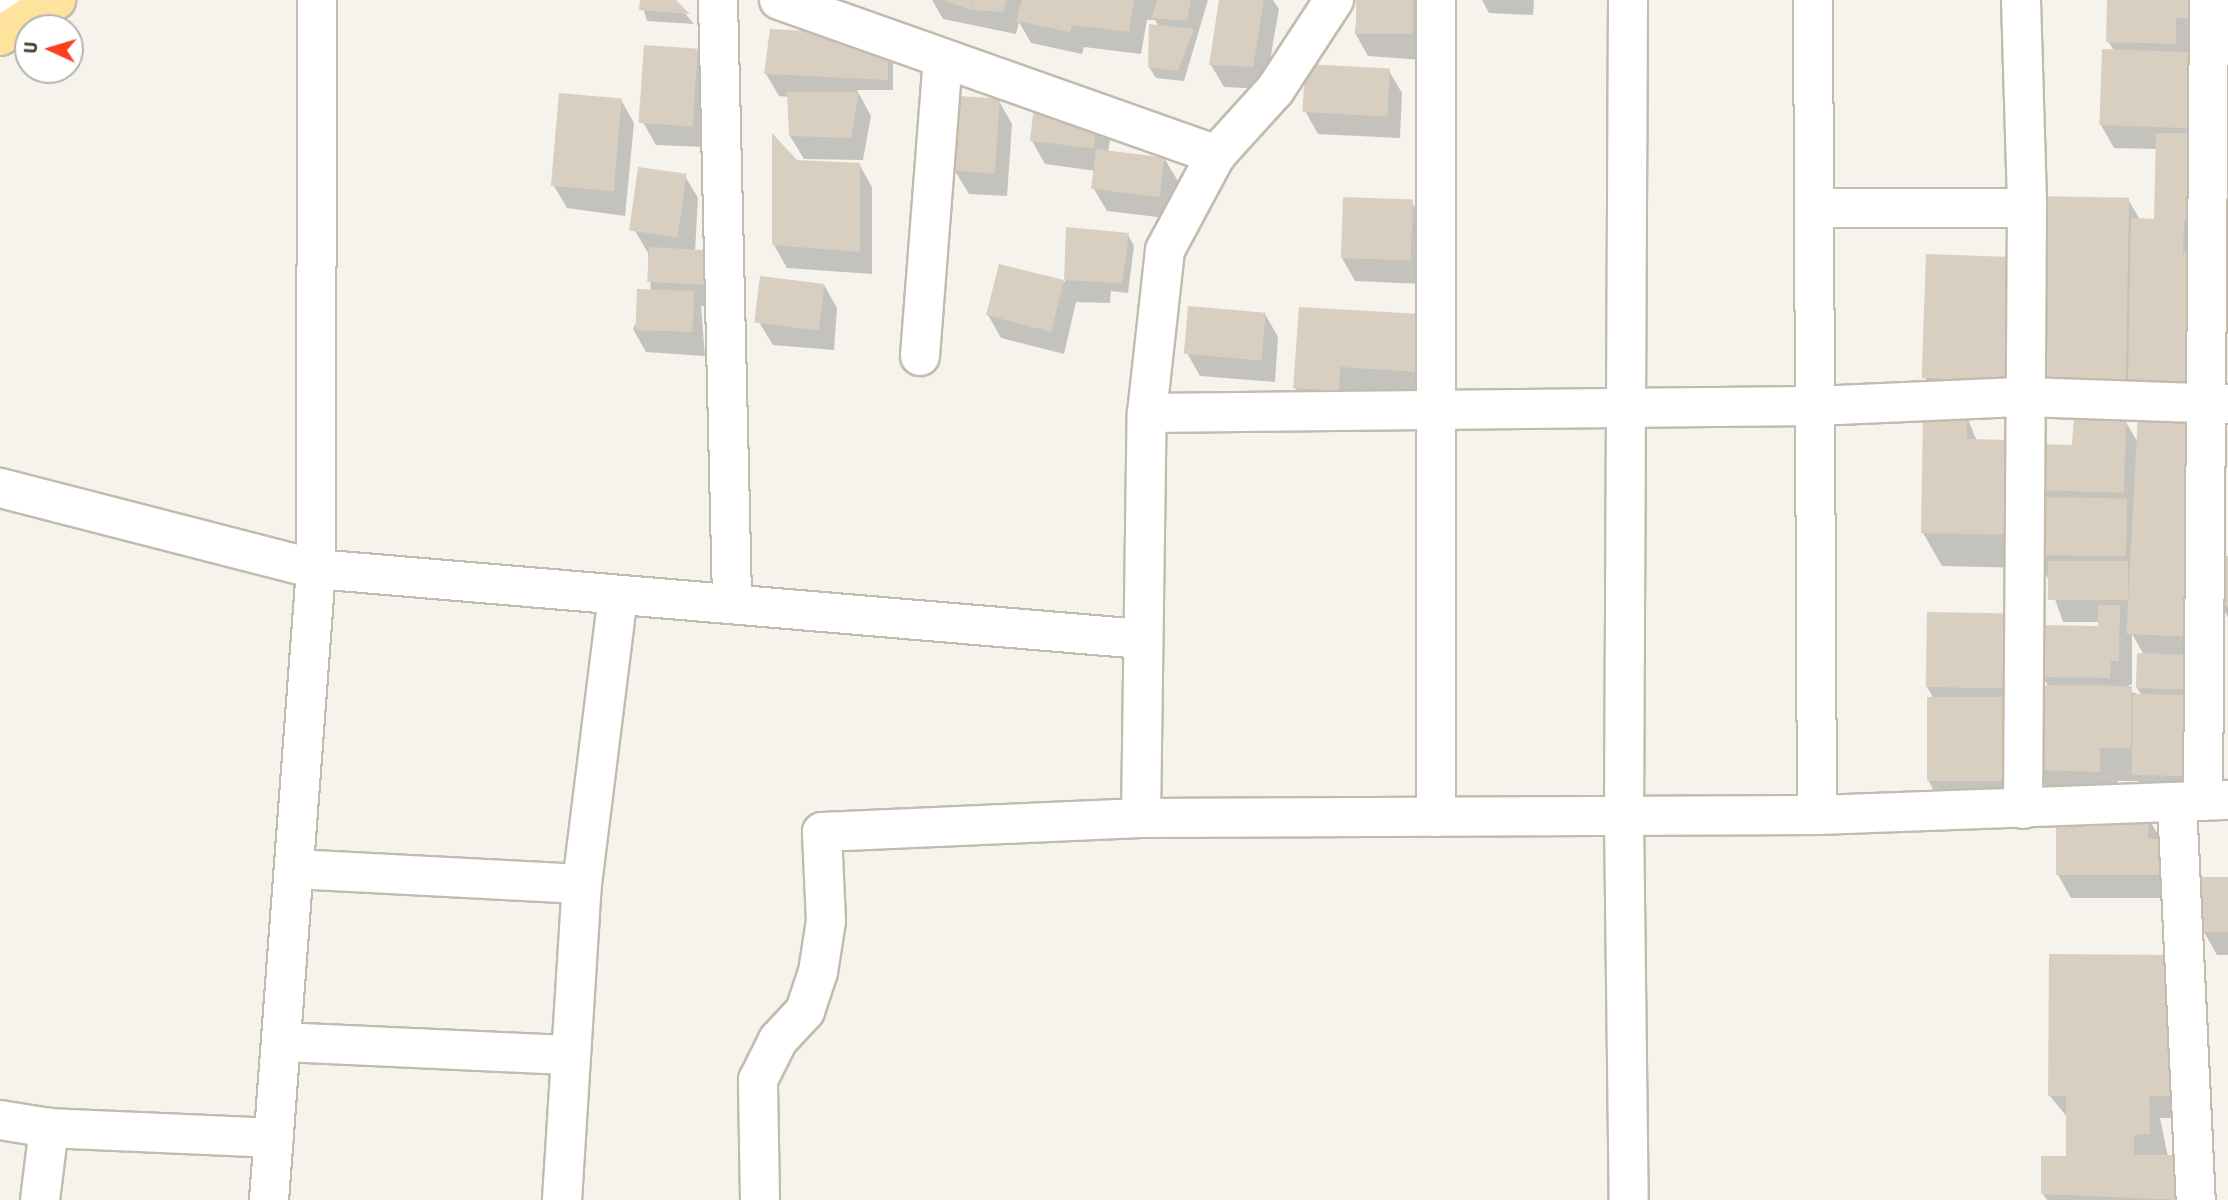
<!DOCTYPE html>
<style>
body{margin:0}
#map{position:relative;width:2228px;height:1200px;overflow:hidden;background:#f6f3ec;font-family:"Asap Condensed",sans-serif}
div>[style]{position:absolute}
.shadow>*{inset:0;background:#0003}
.building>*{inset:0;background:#d8cfc1;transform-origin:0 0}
.roads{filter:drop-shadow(2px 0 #c2bbae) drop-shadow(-2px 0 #c2bbae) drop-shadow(0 2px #c2bbae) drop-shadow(0 -2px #c2bbae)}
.minor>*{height:38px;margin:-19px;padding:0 19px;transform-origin:19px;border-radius:19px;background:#fff}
.major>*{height:38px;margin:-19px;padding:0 19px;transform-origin:19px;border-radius:19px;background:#ffe39c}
span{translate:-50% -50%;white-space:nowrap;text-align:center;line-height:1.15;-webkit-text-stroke:7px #fff;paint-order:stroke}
.north{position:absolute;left:14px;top:14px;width:70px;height:70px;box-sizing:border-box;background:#fff;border:2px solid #b7b4b0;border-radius:50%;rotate:274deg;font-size:19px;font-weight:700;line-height:28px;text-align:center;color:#4b4439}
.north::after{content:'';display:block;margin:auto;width:24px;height:32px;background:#fc3f1d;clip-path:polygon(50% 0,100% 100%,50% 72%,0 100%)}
</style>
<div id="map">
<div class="shadow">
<div style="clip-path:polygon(641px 0,674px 0,694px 24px,647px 21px)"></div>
<div style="clip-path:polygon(932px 0,1208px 0,1184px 81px,1156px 78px,1149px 67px,1159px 27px,1155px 20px,1147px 20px,1141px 54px,1084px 47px,1082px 54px,1031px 43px,1019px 22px,1016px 34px,943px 19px)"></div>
<div style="clip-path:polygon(1221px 0,1273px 0,1279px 9px,1265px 89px,1224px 87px,1211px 65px)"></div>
<div style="clip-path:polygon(1358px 0,1427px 0,1423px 60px,1368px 56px,1355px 33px)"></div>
<div style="clip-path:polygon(1482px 0,1534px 0,1533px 15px,1489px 13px)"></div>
<div style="clip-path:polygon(evenodd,2109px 0,2211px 0,2203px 418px,2213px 798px,2147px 797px,2138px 781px,2118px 781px,2118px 805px,2056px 803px,2037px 770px,2049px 687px,2042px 676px,2099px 628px,2100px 622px,2063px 622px,2039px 554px,2039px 490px,2074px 447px,2075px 417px,1965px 412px,2029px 568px,1942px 566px,1923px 533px,1945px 413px,1925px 378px,2017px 259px,2128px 199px,2140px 220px,2156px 221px,2158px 149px,2114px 148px,2101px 125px,2114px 51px,2108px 41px,2109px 0,2124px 419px,2140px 419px,2139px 444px,2124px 419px,2109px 0,2132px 634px,2144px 655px,2137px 688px,2142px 696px,2123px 688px,2132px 684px,2132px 634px)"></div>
<div style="clip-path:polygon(772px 31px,893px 59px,893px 90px,857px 90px,871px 116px,863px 160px,804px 159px,790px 136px,789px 97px,779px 96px,766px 74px)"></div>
<div style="clip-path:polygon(697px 50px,710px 73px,705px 147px,656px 145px,643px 122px)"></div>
<div style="clip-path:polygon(1389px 71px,1402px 93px,1400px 138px,1318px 134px,1305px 111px)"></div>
<div style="clip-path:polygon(621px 100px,634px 123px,625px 216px,567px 208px,554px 186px)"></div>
<div style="clip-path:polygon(999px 101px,1012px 124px,1007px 196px,969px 194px,955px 171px)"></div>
<div style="clip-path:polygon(1096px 117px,1110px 140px,1108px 152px,1164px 158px,1178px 181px,1174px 219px,1107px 211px,1094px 189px,1096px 171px,1045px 164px,1032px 141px)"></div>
<div style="clip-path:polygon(796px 162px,859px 164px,872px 187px,872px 274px,787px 268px,774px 245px)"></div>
<div style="clip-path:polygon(685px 176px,698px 198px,695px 251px,718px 307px,701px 306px,705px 356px,646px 352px,633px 329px,651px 291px,648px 253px,635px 231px)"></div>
<div style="clip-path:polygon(2228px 190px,2228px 268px,2225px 264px)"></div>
<div style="clip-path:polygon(1412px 202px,1425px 225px,1422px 284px,1355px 281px,1342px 258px)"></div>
<div style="clip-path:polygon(1067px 229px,1128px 235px,1134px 246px,1128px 293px,1111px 291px,1110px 303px,1076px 302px,1064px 354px,1001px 338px,988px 315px,1000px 266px,1065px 282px)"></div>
<div style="clip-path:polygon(824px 285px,837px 308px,834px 350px,773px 345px,759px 322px)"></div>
<div style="clip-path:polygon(1265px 314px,1278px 337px,1275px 382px,1200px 376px,1187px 353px)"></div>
<div style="clip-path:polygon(1420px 316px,1430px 394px,1352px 390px,1351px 413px,1308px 410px,1295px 388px)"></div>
<div style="clip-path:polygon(2228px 558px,2228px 617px,2221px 605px)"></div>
<div style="clip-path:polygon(2012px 616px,2024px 804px,1941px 803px,1928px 780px,1934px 699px,1927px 687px)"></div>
<div style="clip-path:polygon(2148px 817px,2161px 840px,2172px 898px,2071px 898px,2058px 875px)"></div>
<div style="clip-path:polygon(2228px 878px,2228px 955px,2217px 955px,2204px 932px)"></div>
<div style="clip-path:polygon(2176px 956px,2189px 1118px,2160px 1118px,2168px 1157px,2201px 1200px,2047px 1200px,2043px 1194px,2068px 1158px,2068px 1118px,2049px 1095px)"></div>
</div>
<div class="building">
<div style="clip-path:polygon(640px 0,676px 0,690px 14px,639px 10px)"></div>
<div style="clip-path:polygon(942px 0,973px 0,971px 10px)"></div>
<div style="clip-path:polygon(974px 0,1006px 0,1003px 12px,971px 10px)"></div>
<div style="clip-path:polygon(1022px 0,1134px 0,1129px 32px,1072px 25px,1070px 32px,1016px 21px)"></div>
<div style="clip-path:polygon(1157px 0,1191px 0,1187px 21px,1152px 18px)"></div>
<div style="clip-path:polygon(1219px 0,1264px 0,1253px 67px,1209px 65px)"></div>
<div style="left:1356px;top:0;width:57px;height:34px"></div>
<div style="clip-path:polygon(2107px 0,2198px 0,2198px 19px,2176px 18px,2176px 44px,2106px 42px)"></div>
<div style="clip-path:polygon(1149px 24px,1194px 29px,1178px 71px,1148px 67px)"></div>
<div style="clip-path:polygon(770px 29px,847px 33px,888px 47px,888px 80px,764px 74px)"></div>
<div style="left:644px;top:45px;width:54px;height:78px;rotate:4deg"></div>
<div style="left:2102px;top:49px;width:91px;height:76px;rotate:2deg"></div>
<div style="left:1305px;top:64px;width:85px;height:48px;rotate:3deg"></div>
<div style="clip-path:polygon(787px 92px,859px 92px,851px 138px,789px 136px)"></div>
<div style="left:559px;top:93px;width:63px;height:93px;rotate:5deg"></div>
<div style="left:959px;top:96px;width:41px;height:75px;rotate:4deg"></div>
<div style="left:1034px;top:107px;width:64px;height:34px;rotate:7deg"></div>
<div style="clip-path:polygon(772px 133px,797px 160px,860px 163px,860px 252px,772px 245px)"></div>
<div style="clip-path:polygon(2156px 133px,2202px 133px,2200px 220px,2184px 220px,2183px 253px,2188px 252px,2187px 306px,2207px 306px,2208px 385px,2128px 384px,2131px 218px,2154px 219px)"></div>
<div style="left:1096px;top:149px;width:69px;height:40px;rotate:7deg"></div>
<div style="left:638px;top:167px;width:49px;height:64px;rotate:8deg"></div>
<div style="left:2035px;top:196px;width:94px;height:188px;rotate:1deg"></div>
<div style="left:1343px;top:197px;width:70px;height:61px;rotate:2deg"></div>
<div style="clip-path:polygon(1066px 227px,1129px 233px,1122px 283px,1064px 280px,1051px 332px,986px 315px,999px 264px,1064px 280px)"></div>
<div style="left:649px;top:247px;width:61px;height:35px;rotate:3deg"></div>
<div style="left:1926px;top:254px;width:92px;height:124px;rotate:2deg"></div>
<div style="left:760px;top:276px;width:65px;height:47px;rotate:7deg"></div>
<div style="left:637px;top:289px;width:57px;height:41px;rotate:2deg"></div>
<div style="left:1188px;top:306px;width:78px;height:48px;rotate:5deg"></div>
<div style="clip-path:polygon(1299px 307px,1421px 314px,1418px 372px,1340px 367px,1339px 391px,1293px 388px)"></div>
<div style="clip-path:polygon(1923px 411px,1967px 412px,1967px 439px,2013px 440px,2011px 535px,1921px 533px)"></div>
<div style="left:2138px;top:413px;width:65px;height:221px;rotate:3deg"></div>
<div style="clip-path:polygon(2074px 417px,2126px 419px,2124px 493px,2037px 490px,2038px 444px,2072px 445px)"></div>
<div style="left:2038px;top:497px;width:89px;height:58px;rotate:1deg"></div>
<div style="left:2221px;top:556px;width:7px;height:50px"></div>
<div style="left:2048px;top:561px;width:80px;height:39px"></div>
<div style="clip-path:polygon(2098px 605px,2120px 605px,2119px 661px,2111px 661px,2110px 678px,2041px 677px,2041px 625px,2098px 626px)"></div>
<div style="left:1927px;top:612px;width:86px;height:75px;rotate:1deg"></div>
<div style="left:2137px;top:653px;width:62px;height:35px;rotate:2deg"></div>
<div style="clip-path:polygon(2035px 685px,2132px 686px,2131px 748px,2100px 748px,2100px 772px,2035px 770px)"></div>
<div style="left:2133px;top:694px;width:68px;height:81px;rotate:1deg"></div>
<div style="left:1927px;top:697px;width:85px;height:84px"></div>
<div style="clip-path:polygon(2056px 815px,2149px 815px,2148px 839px,2160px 839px,2159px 875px,2056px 875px)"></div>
<div style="left:2202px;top:877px;width:26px;height:55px"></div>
<div style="clip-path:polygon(2049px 954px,2177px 955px,2177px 1096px,2149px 1096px,2150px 1134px,2134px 1135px,2134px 1155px,2183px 1155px,2183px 1200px,2041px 1194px,2041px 1156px,2066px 1156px,2066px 1096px,2048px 1096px)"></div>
</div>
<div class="roads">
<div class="minor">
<div style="left:10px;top:0;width:26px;rotate:79deg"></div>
<div style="left:718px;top:0;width:600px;rotate:88.66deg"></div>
<div style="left:779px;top:0;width:464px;rotate:19.5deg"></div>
<div style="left:1436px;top:0;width:817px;rotate:90deg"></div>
<div style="left:1628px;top:0;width:816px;rotate:90.28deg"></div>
<div style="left:1624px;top:816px;width:384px;rotate:89.3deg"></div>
<div style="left:1813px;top:0;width:815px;rotate:89.72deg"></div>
<div style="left:2021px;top:0;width:208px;rotate:88.3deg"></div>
<div style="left:2027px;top:208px;width:601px;rotate:90.38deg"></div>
<div style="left:1816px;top:208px;width:211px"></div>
<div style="left:920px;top:356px;width:298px;rotate:-85.6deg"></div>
<div style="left:1147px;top:413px;width:668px;rotate:-0.6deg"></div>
<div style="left:1815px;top:406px;width:210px;rotate:-2.5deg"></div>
<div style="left:2025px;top:397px;width:203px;rotate:2deg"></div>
<div style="left:0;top:488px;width:326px;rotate:14.4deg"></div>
<div style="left:316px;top:569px;width:828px;rotate:4.85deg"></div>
<div style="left:2203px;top:801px;width:801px;rotate:-89.57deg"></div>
<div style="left:2177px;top:803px;width:397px;rotate:87.3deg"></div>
<div style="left:1141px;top:818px;width:405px;rotate:-89.2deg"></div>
<div style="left:1147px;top:413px;width:164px;rotate:-83.7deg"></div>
<div style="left:1165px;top:250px;width:108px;rotate:-61.8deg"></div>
<div style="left:1216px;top:155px;width:88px;rotate:-47.8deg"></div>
<div style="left:1275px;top:90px;width:108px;rotate:-56.8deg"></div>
<div style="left:294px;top:869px;width:288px;rotate:3deg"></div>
<div style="left:282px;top:1042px;width:288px;rotate:2.6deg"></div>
<div style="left:0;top:1120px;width:50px;rotate:9.3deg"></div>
<div style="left:40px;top:1200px;width:73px;rotate:-82.9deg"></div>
<div style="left:49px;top:1128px;width:225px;rotate:2.5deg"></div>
<div style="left:269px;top:1200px;width:633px;rotate:-85.74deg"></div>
<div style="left:316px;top:569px;width:569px;rotate:-89.9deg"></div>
<div style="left:562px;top:1200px;width:317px;rotate:-86.4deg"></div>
<div style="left:582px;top:884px;width:291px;rotate:-82.9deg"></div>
<div style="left:760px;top:1200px;width:120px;rotate:-91deg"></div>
<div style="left:758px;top:1080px;width:45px;rotate:-63.4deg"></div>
<div style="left:778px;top:1040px;width:40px;rotate:-47deg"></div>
<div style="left:805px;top:1011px;width:41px;rotate:-71.6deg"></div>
<div style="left:818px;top:972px;width:52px;rotate:-81.1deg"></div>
<div style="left:826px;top:921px;width:89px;rotate:-92.6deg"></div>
<div style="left:822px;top:832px;width:319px;rotate:-2.5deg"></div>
<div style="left:1141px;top:818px;width:676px;rotate:-0.25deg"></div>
<div style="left:1817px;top:815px;width:411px;rotate:-2.1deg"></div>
</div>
<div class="major">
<div style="left:0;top:36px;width:67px;rotate:-32.7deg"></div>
</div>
</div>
<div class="north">U</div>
</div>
